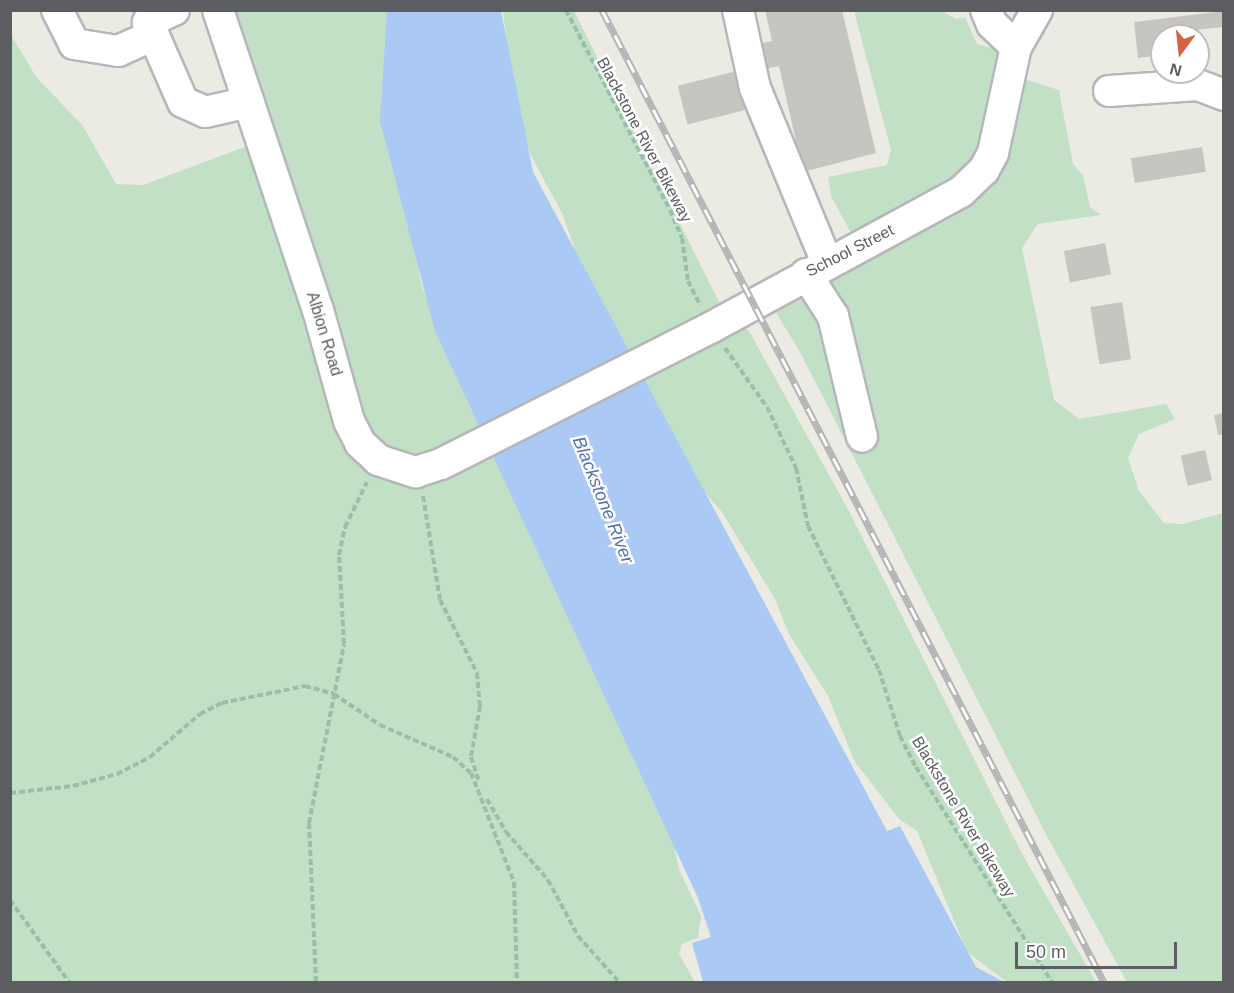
<!DOCTYPE html>
<style>
body{margin:0}
#map{position:relative;width:1234px;height:993px;overflow:hidden;background:#ecebe3;font-family:Helvetica,sans-serif}
div>[style]{position:absolute}
.green>*{inset:0;background:#c2e0c6}
.water>*{inset:0;background:#aac9f4}
.building>*{inset:0;background:#c7c5bf;transform-origin:0 0}
.path>*{height:4px;margin-top:-2px;transform-origin:0;background:repeating-linear-gradient(90deg,#9bbeaa 0 6px,transparent 0 9px)}
.roads{filter:drop-shadow(2px 0 #b5b7bb) drop-shadow(-2px 0 #b5b7bb) drop-shadow(0 2px #b5b7bb) drop-shadow(0 -2px #b5b7bb)}
.minor>*{height:30px;margin:-15px;padding:0 15px;transform-origin:15px;border-radius:15px;background:#fff}
.rail>*{height:7px;margin-top:-3.5px;transform-origin:0;background:repeating-linear-gradient(90deg,#fff 0 14px,#b3b4b4 0 28px);box-sizing:border-box;border-block:2px solid #b3b4b4}
span{translate:-50% -50%;white-space:nowrap;text-align:center;line-height:1.15;-webkit-text-stroke:5px #fff;paint-order:stroke}
.street-label{font-size:16px;color:#5b5d61}
.water-label{font-size:18px;color:#5172b4;font-style:italic}
.frame{position:absolute;inset:0;border:12px solid #5b5d61;pointer-events:none}
.north{position:absolute;left:1150px;top:24px;width:60px;height:60px;box-sizing:border-box;background:#fff;border:2px solid #bdbec0;border-radius:50%;rotate:195deg;font-size:16px;font-weight:700;line-height:24px;text-align:center;color:#5b5d61}
.north::after{content:'';display:block;margin:auto;width:21px;height:27px;background:#d36341;clip-path:polygon(50% 0,100% 100%,50% 72%,0 100%)}
.scale{position:absolute;left:1015px;top:942px;width:162px;height:27px;box-sizing:border-box;border:3px solid #5b5d61;border-top:0;padding-left:8px;font-size:18px;line-height:21px;white-space:nowrap;color:#5b5d61;-webkit-text-stroke:4px #fff;paint-order:stroke}
</style>
<div id="map">
<div class="green">
<div style="clip-path:polygon(223px 11px,396px 11px,387px 110px,422px 287px,461px 381px,666px 805px,679px 869px,701px 916px,698px 938px,682px 944px,679px 954px,695px 982px,11px 982px,10px 34px,37px 78px,83px 126px,116px 184px,143px 185px,261px 141px)"></div>
<div style="clip-path:polygon(503px 11px,574px 11px,722px 308px,749px 331px,849px 511px,1021px 852px,1096px 982px,1007px 982px,967px 952px,917px 831px,899px 819px,855px 762px,828px 696px,789px 634px,775px 599px,722px 512px,692px 478px,585px 279px,563px 215px,530px 154px,512px 84px)"></div>
<div style="clip-path:polygon(854px 11px,942px 11px,956px 19px,965px 17px,977px 44px,1021px 57px,1017px 77px,1059px 90px,1073px 164px,1083px 175px,1090px 207px,1101px 215px,1038px 224px,1022px 248px,1054px 400px,1079px 419px,1166px 404px,1175px 419px,1139px 434px,1128px 458px,1139px 491px,1164px 523px,1183px 524px,1223px 513px,1223px 982px,1127px 982px,1048px 838px,800px 352px,767px 298px,856px 242px,831px 196px,828px 177px,887px 165px,891px 150px)"></div>
</div>
<div class="water">
<div style="clip-path:polygon(387px 11px,501px 11px,533px 172px,887px 831px,900px 826px,976px 967px,1004px 982px,703px 982px,692px 943px,711px 937px,698px 898px,435px 331px,380px 121px)"></div>
</div>
<div class="building">
<div style="clip-path:polygon(765px 10px,842px 10px,876px 153px,803px 172px,779px 66px,760px 70px,755px 45px,772px 41px)"></div>
<div style="clip-path:polygon(1224px 11px,1224px 27px,1195px 30px,1196px 36px,1162px 36px,1162px 55px,1138px 58px,1134px 22px)"></div>
<div style="left:737px;top:71px;width:40px;height:61px;rotate:76deg"></div>
<div style="left:1202px;top:147px;width:25px;height:72px;rotate:81deg"></div>
<div style="left:1105px;top:243px;width:32px;height:42px;rotate:79deg"></div>
<div style="left:1122px;top:302px;width:58px;height:32px;rotate:81deg"></div>
<div style="clip-path:polygon(1224px 413px,1224px 434px,1218px 435px,1214px 415px)"></div>
<div style="left:1205px;top:450px;width:31px;height:25px;rotate:77deg"></div>
</div>
<div class="path">
<div style="left:566px;top:10px;width:225px;rotate:62.5deg"></div>
<div style="left:670px;top:210px;width:30px;rotate:67deg"></div>
<div style="left:682px;top:238px;width:43px;rotate:82.1deg"></div>
<div style="left:688px;top:281px;width:27px;rotate:63deg"></div>
<div style="left:725px;top:348px;width:72px;rotate:54.6deg"></div>
<div style="left:767px;top:407px;width:68px;rotate:64.6deg"></div>
<div style="left:796px;top:468px;width:59px;rotate:78.3deg"></div>
<div style="left:808px;top:526px;width:161px;rotate:63.8deg"></div>
<div style="left:879px;top:670px;width:69px;rotate:72.3deg"></div>
<div style="left:900px;top:736px;width:35px;rotate:63deg"></div>
<div style="left:916px;top:767px;width:254px;rotate:57.7deg"></div>
<div style="left:423px;top:496px;width:105px;rotate:80.7deg"></div>
<div style="left:440px;top:600px;width:82px;rotate:63.1deg"></div>
<div style="left:477px;top:673px;width:33px;rotate:85deg"></div>
<div style="left:480px;top:706px;width:52px;rotate:100deg"></div>
<div style="left:471px;top:757px;width:26px;rotate:72deg"></div>
<div style="left:10px;top:793px;width:63px;rotate:-6.3deg"></div>
<div style="left:73px;top:786px;width:46px;rotate:-15.3deg"></div>
<div style="left:117px;top:774px;width:37px;rotate:-27deg"></div>
<div style="left:150px;top:757px;width:66px;rotate:-40.7deg"></div>
<div style="left:200px;top:714px;width:25px;rotate:-27deg"></div>
<div style="left:222px;top:703px;width:85px;rotate:-11.6deg"></div>
<div style="left:305px;top:686px;width:30px;rotate:15deg"></div>
<div style="left:334px;top:694px;width:55px;rotate:34deg"></div>
<div style="left:380px;top:725px;width:80px;rotate:23.7deg"></div>
<div style="left:453px;top:757px;width:24px;rotate:42deg"></div>
<div style="left:471px;top:773px;width:117px;rotate:68.5deg"></div>
<div style="left:514px;top:882px;width:100px;rotate:88.3deg"></div>
<div style="left:487px;top:799px;width:38px;rotate:60deg"></div>
<div style="left:506px;top:832px;width:64px;rotate:48.8deg"></div>
<div style="left:548px;top:880px;width:64px;rotate:61.8deg"></div>
<div style="left:578px;top:936px;width:62px;rotate:48.3deg"></div>
<div style="left:10px;top:900px;width:101px;rotate:54.3deg"></div>
<div style="left:316px;top:982px;width:159px;rotate:-92.5deg"></div>
<div style="left:309px;top:823px;width:182px;rotate:-78.9deg"></div>
<div style="left:344px;top:644px;width:89px;rotate:-93.2deg"></div>
<div style="left:339px;top:555px;width:29px;rotate:-78deg"></div>
<div style="left:345px;top:527px;width:50px;rotate:-63.9deg"></div>
</div>
<div class="roads">
<div class="minor">
<div style="left:57px;top:10px;width:38px;rotate:63deg"></div>
<div style="left:74px;top:44px;width:45px;rotate:9deg"></div>
<div style="left:118px;top:51px;width:39px;rotate:-24deg"></div>
<div style="left:174px;top:10px;width:29px;rotate:155deg"></div>
<div style="left:148px;top:22px;width:87px;rotate:66.4deg"></div>
<div style="left:183px;top:102px;width:24px;rotate:24deg"></div>
<div style="left:205px;top:112px;width:45px;rotate:-12.8deg"></div>
<div style="left:218px;top:10px;width:316px;rotate:71.6deg"></div>
<div style="left:318px;top:310px;width:115px;rotate:74.4deg"></div>
<div style="left:349px;top:421px;width:25px;rotate:63deg"></div>
<div style="left:360px;top:443px;width:25px;rotate:43deg"></div>
<div style="left:378px;top:460px;width:40px;rotate:18deg"></div>
<div style="left:416px;top:472px;width:26px;rotate:-18deg"></div>
<div style="left:441px;top:464px;width:304px;rotate:-26.8deg"></div>
<div style="left:712px;top:327px;width:283px;rotate:-28.5deg"></div>
<div style="left:961px;top:192px;width:32px;rotate:-44deg"></div>
<div style="left:984px;top:170px;width:19px;rotate:-62deg"></div>
<div style="left:993px;top:153px;width:108px;rotate:-77.8deg"></div>
<div style="left:1016px;top:47px;width:43px;rotate:-60.4deg"></div>
<div style="left:738px;top:10px;width:80px;rotate:77.7deg"></div>
<div style="left:755px;top:88px;width:189px;rotate:67.6deg"></div>
<div style="left:986px;top:10px;width:15px;rotate:67deg"></div>
<div style="left:992px;top:24px;width:33px;rotate:44deg"></div>
<div style="left:1109px;top:91px;width:89px;rotate:-3.9deg"></div>
<div style="left:1198px;top:85px;width:28px;rotate:21deg"></div>
<div style="left:806px;top:274px;width:50px;rotate:57.3deg"></div>
<div style="left:833px;top:316px;width:124px;rotate:76.5deg"></div>
</div>
</div>
<div class="rail">
<div style="left:602px;top:10px;width:1094px;rotate:62.69deg"></div>
</div>
<div class="street-label">
<span style="left:644px;top:140px;rotate:62deg">Blackstone River Bikeway</span>
<span style="left:850px;top:251px;rotate:-27deg">School Street</span>
<span style="left:324px;top:334px;rotate:73deg">Albion Road</span>
<span style="left:963px;top:817px;rotate:59deg">Blackstone River Bikeway</span>
</div>
<div class="water-label">
<span style="left:603px;top:500px;rotate:68deg">Blackstone River</span>
</div>
<div class="frame"></div>
<div class="north">N</div>
<div class="scale">50 m</div>
</div>
